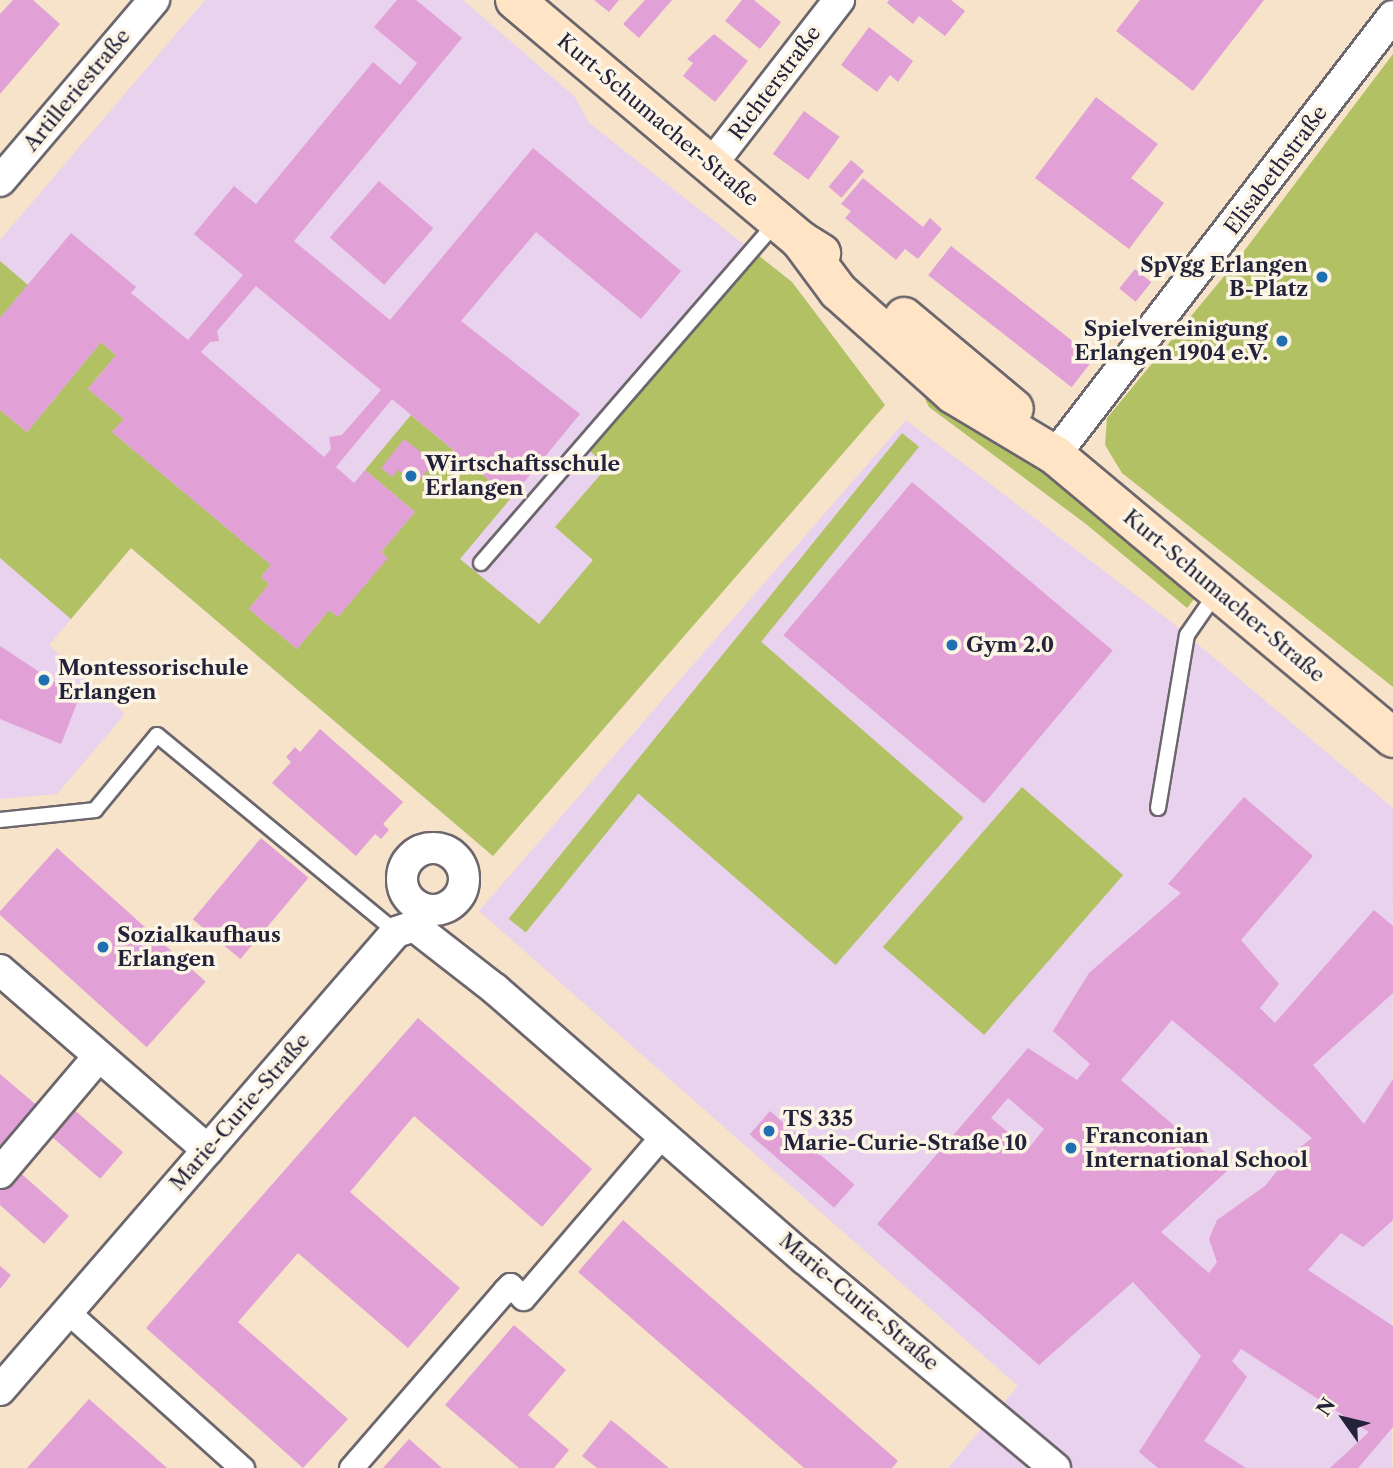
<!DOCTYPE html>
<meta charset="utf-8">
<style>
body{margin:0}
#map{position:relative;width:1393px;height:1468px;overflow:hidden;background:#f6e3c9;font-family:"Libre Caslon Text",serif}
div>[style]{position:absolute}
.built>*{inset:0;background:#e9d2ed}
.green>*{inset:0;background:#b1c164;transform-origin:0 0}
.building>*{inset:0;background:#e1a0d6;transform-origin:0 0}
.roads{filter:drop-shadow(2px 0 #6c666d) drop-shadow(-2px 0 #6c666d) drop-shadow(0 2px #6c666d) drop-shadow(0 -2px #6c666d)}
.service>*{height:14px;margin:-7px;padding:0 7px;transform-origin:7px;border-radius:7px;background:#fff}
.pedestrian>*{height:23px;margin:-11.5px;padding:0 11.5px;transform-origin:11.5px;border-radius:11.5px;background:#fff}
.minor>*{height:30px;margin:-15px;padding:0 15px;transform-origin:15px;border-radius:15px;background:#fff}
.minor>.ring{margin:-15px;padding:0;box-sizing:content-box;background:none;border:30px solid #fff;border-radius:50%}
.secondary>*{height:38px;margin:-19px;padding:0 19px;transform-origin:19px;border-radius:19px;background:#ffe4c6}
.dots>*{width:19px;height:19px;translate:-50% -50%;box-sizing:border-box;border:4px solid #fcf5e5;border-radius:50%}
span{translate:-50% -50%;white-space:nowrap;text-align:center;line-height:1.15;-webkit-text-stroke:7px #fcf5e5;paint-order:stroke}
.street-label{font-size:21px;color:#22223b}
.poi-label{font-size:21px;color:#22223b;font-weight:700}
.right{translate:-100% -50%;text-align:right}
.left{translate:0 -50%;text-align:left}
.north{position:absolute;left:1309px;top:1384px;width:70px;height:70px;-webkit-text-stroke:5px #fcf5e5;paint-order:stroke;rotate:304deg;font-size:19px;font-weight:700;line-height:28px;text-align:center;color:#22223b}
.north::after{content:'';display:block;margin:auto;width:24px;height:32px;background:#22223b;clip-path:polygon(50% 0,100% 100%,50% 72%,0 100%)}
</style>
<div id="map">
<div class="built">
<div style="clip-path:polygon(205px 0,463px 0,575px 97px,589px 123px,792px 282px,493px 856px,131px 548px,49px 645px,125px 714px,57px 794px,0 799px,0 240px)"></div>
<div style="clip-path:polygon(906px 420px,1175px 625px,1393px 808px,1392px 1468px,948px 1468px,1018px 1386px,479px 911px)"></div>
</div>
<div class="green">
<div style="clip-path:polygon(1393px 54px,1393px 687px,1122px 473px,1105px 445px,1107px 418px,1235px 263px)"></div>
<div style="clip-path:polygon(758px 255px,792px 282px,885px 405px,493px 856px,131px 548px,71px 619px,0 558px,0 410px,27px 432px,101px 342px,116px 355px,88px 389px,124px 419px,112px 432px,271px 565px,261px 577px,269px 584px,249px 609px,297px 649px,329px 610px,338px 617px,387px 558px,381px 552px,415px 512px,365px 470px,411px 415px,511px 498px,460px 559px,539px 624px,593px 560px,555px 527px,607px 467px,588px 449px,701px 312px)"></div>
<div style="clip-path:polygon(0 261px,28px 285px,0 318px)"></div>
<div style="clip-path:polygon(931px 387px,1098px 510px,1197px 595px,1187px 608px,1086px 524px,929px 407px,925px 399px)"></div>
<div style="left:902px;top:433px;width:22px;height:625px;rotate:39deg"></div>
<div style="left:759px;top:640px;width:271px;height:195px;rotate:41deg"></div>
<div style="left:1022px;top:787px;width:134px;height:212px;rotate:41deg"></div>
</div>
<div class="building">
<div style="clip-path:polygon(13px 0,33px 0,60px 24px,0 94px,0 14px)"></div>
<div style="clip-path:polygon(evenodd,397px 0,416px 0,462px 38px,294px 241px,390px 320px,533px 148px,681px 271px,641px 319px,536px 232px,461px 321px,580px 414px,511px 498px,392px 399px,336px 467px,354px 483px,365px 470px,415px 512px,381px 552px,388px 558px,338px 617px,329px 610px,297px 649px,249px 609px,269px 584px,261px 577px,271px 565px,112px 432px,124px 419px,88px 389px,116px 355px,101px 342px,27px 432px,0 410px,0 318px,71px 233px,136px 287px,131px 293px,188px 340px,243px 275px,194px 234px,234px 186px,256px 204px,373px 62px,400px 85px,417px 63px,374px 27px,397px 0,256px 286px,381px 390px,342px 435px,329px 437px,331px 449px,324px 457px,201px 352px,210px 342px,219px 341px,217px 331px,256px 286px)"></div>
<div style="clip-path:polygon(594px 0,619px 0,609px 12px)"></div>
<div style="clip-path:polygon(645px 0,672px 0,639px 38px,623px 24px)"></div>
<div style="clip-path:polygon(742px 0,754px 0,781px 22px,760px 49px,725px 21px)"></div>
<div style="clip-path:polygon(889px 0,951px 0,965px 11px,945px 36px,919px 16px,913px 24px,887px 3px)"></div>
<div style="clip-path:polygon(1140px 0,1264px 0,1193px 91px,1116px 31px)"></div>
<div style="clip-path:polygon(869px 27px,913px 61px,898px 82px,890px 75px,877px 92px,841px 65px)"></div>
<div style="clip-path:polygon(714px 34px,748px 61px,715px 102px,683px 76px,693px 63px,687px 59px)"></div>
<div style="clip-path:polygon(1096px 97px,1158px 144px,1131px 178px,1164px 203px,1129px 249px,1035px 178px)"></div>
<div style="left:804px;top:111px;width:44px;height:53px;rotate:36deg"></div>
<div style="left:851px;top:160px;width:17px;height:35px;rotate:40deg"></div>
<div style="clip-path:polygon(863px 178px,923px 227px,930px 218px,942px 229px,918px 259px,905px 249px,896px 260px,845px 218px,851px 211px,841px 204px)"></div>
<div style="left:379px;top:181px;width:72px;height:75px;rotate:41deg"></div>
<div style="left:951px;top:246px;width:182px;height:37px;rotate:38deg"></div>
<div style="left:1135px;top:269px;width:21px;height:25px;rotate:39deg"></div>
<div style="clip-path:polygon(404px 439px,434px 462px,416px 484px,398px 470px,392px 477px,381px 468px)"></div>
<div style="left:912px;top:482px;width:262px;height:200px;rotate:40deg"></div>
<div style="clip-path:polygon(0 646px,79px 698px,61px 744px,0 719px)"></div>
<div style="clip-path:polygon(320px 729px,403px 802px,383px 824px,389px 830px,381px 839px,375px 834px,356px 856px,272px 783px,291px 762px,286px 757px,295px 747px,300px 752px)"></div>
<div style="clip-path:polygon(evenodd,1244px 797px,1313px 856px,1241px 940px,1279px 984px,1260px 1008px,1275px 1023px,1374px 910px,1393px 926px,1393px 993px,1313px 1065px,1364px 1124px,1393px 1079px,1393px 1220px,1363px 1247px,1341px 1233px,1308px 1270px,1393px 1326px,1393px 1427px,1358px 1468px,1330px 1468px,1369px 1432px,1241px 1349px,1232px 1361px,1247px 1377px,1204px 1441px,1246px 1468px,1158px 1468px,1139px 1452px,1201px 1356px,1133px 1282px,1039px 1365px,877px 1224px,1028px 1048px,1077px 1080px,1090px 1064px,1053px 1031px,1089px 973px,1181px 893px,1168px 884px,1244px 797px,1172px 1020px,1312px 1138px,1288px 1157px,1265px 1186px,1217px 1220px,1209px 1239px,1217px 1262px,1209px 1273px,1161px 1232px,1227px 1171px,1121px 1080px,1172px 1020px,1244px 797px,1008px 1098px,1044px 1129px,1028px 1149px,991px 1118px,1008px 1098px)"></div>
<div style="left:261px;top:838px;width:62px;height:106px;rotate:40deg"></div>
<div style="left:57px;top:848px;width:200px;height:88px;rotate:42deg"></div>
<div style="clip-path:polygon(418px 1018px,592px 1169px,542px 1227px,414px 1116px,350px 1192px,460px 1288px,408px 1348px,298px 1253px,238px 1322px,348px 1419px,303px 1468px,146px 1328px)"></div>
<div style="clip-path:polygon(0 1074px,40px 1108px,0 1157px)"></div>
<div style="left:71px;top:1107px;width:69px;height:35px;rotate:41deg"></div>
<div style="left:770px;top:1111px;width:112px;height:31px;rotate:41deg"></div>
<div style="clip-path:polygon(16px 1169px,69px 1216px,44px 1244px,0 1205px,0 1187px)"></div>
<div style="clip-path:polygon(623px 1220px,898px 1461px,892px 1468px,804px 1468px,578px 1272px)"></div>
<div style="clip-path:polygon(0 1266px,11px 1275px,0 1289px)"></div>
<div style="clip-path:polygon(514px 1325px,566px 1370px,528px 1415px,569px 1450px,554px 1468px,519px 1468px,445px 1405px)"></div>
<div style="clip-path:polygon(89px 1399px,167px 1468px,27px 1468px)"></div>
<div style="clip-path:polygon(611px 1420px,627px 1433px,669px 1468px,597px 1468px,582px 1456px)"></div>
<div style="clip-path:polygon(409px 1439px,442px 1468px,383px 1468px)"></div>
</div>
<div class="roads">
<div class="service">
<div style="left:481px;top:563px;width:451px;rotate:-49.1deg"></div>
<div style="left:1158px;top:808px;width:175px;rotate:-80.5deg"></div>
<div style="left:1187px;top:635px;width:52px;rotate:-55.1deg"></div>
<div style="left:0;top:820px;width:96px;rotate:-6deg"></div>
<div style="left:95px;top:810px;width:97px;rotate:-50.4deg"></div>
<div style="left:157px;top:735px;width:310px;rotate:39.5deg"></div>
</div>
<div class="pedestrian">
<div style="left:68px;top:1312px;width:234px;rotate:41.9deg"></div>
<div style="left:351px;top:1468px;width:235px;rotate:-49.1deg"></div>
<div style="left:505px;top:1290px;width:7px;rotate:-45deg"></div>
<div style="left:510px;top:1285px;width:18px;rotate:45deg"></div>
<div style="left:523px;top:1298px;width:213px;rotate:-49.4deg"></div>
</div>
<div class="minor">
<div style="left:711px;top:165px;width:209px;rotate:-52.2deg"></div>
<div style="left:0;top:181px;width:238px;rotate:-49.6deg"></div>
<div style="left:1055px;top:455px;width:554px;rotate:-52.41deg"></div>
<div class="ring" style="left:402px;top:848px;width:32px;height:32px"></div>
<div style="left:0;top:970px;width:275px;rotate:40.9deg"></div>
<div style="left:0;top:1173px;width:153px;rotate:-49.8deg"></div>
<div style="left:0;top:1390px;width:605px;rotate:-49.15deg"></div>
<div style="left:396px;top:932px;width:19px;rotate:-18deg"></div>
<div style="left:414px;top:926px;width:103px;rotate:37.9deg"></div>
<div style="left:495px;top:989px;width:411px;rotate:41.1deg"></div>
<div style="left:805px;top:1259px;width:326px;rotate:39.9deg"></div>
</div>
<div class="secondary">
<div style="left:515px;top:0;width:373px;rotate:40.1deg"></div>
<div style="left:800px;top:240px;width:25px;rotate:32deg"></div>
<div style="left:800px;top:240px;width:64px;rotate:53.3deg"></div>
<div style="left:838px;top:291px;width:154px;rotate:41.8deg"></div>
<div style="left:953px;top:394px;width:119px;rotate:30.9deg"></div>
<div style="left:1055px;top:455px;width:441px;rotate:39.9deg"></div>
<div style="left:904px;top:317px;width:143px;rotate:39.9deg"></div>
</div>
</div>
<div class="dots">
<div style="left:1322px;top:277px;background:#1f6fb2"></div>
<div style="left:1282px;top:341px;background:#1f6fb2"></div>
<div style="left:411px;top:476px;background:#1f6fb2"></div>
<div style="left:952px;top:645px;background:#1f6fb2"></div>
<div style="left:44px;top:680px;background:#1f6fb2"></div>
<div style="left:103px;top:947px;background:#1f6fb2"></div>
<div style="left:769px;top:1131px;background:#1f6fb2"></div>
<div style="left:1071px;top:1148px;background:#1f6fb2"></div>
</div>
<div class="street-label">
<span style="left:775px;top:83px;rotate:-53deg">Richterstraße</span>
<span style="left:77px;top:90px;rotate:-50deg">Artilleriestraße</span>
<span style="left:658px;top:120px;rotate:40deg">Kurt-Schumacher-Straße</span>
<span style="left:1276px;top:170px;rotate:-53deg">Elisabethstraße</span>
<span style="left:1224px;top:596px;rotate:40deg">Kurt-Schumacher-Straße</span>
<span style="left:240px;top:1112px;rotate:-49deg">Marie-Curie-Straße</span>
<span style="left:859px;top:1302px;rotate:40deg">Marie-Curie-Straße</span>
</div>
<div class="poi-label">
<span class="right" style="left:1308px;top:277px">SpVgg Erlangen<br>B-Platz</span>
<span class="right" style="left:1268px;top:341px">Spielvereinigung<br>Erlangen 1904 e.V.</span>
<span class="left" style="left:425px;top:476px">Wirtschaftsschule<br>Erlangen</span>
<span class="left" style="left:966px;top:645px">Gym 2.0</span>
<span class="left" style="left:58px;top:680px">Montessorischule<br>Erlangen</span>
<span class="left" style="left:117px;top:947px">Sozialkaufhaus<br>Erlangen</span>
<span class="left" style="left:783px;top:1131px">TS 335<br>Marie-Curie-Straße 10</span>
<span class="left" style="left:1085px;top:1148px">Franconian<br>International School</span>
</div>
<div class="north">N</div>
</div>
